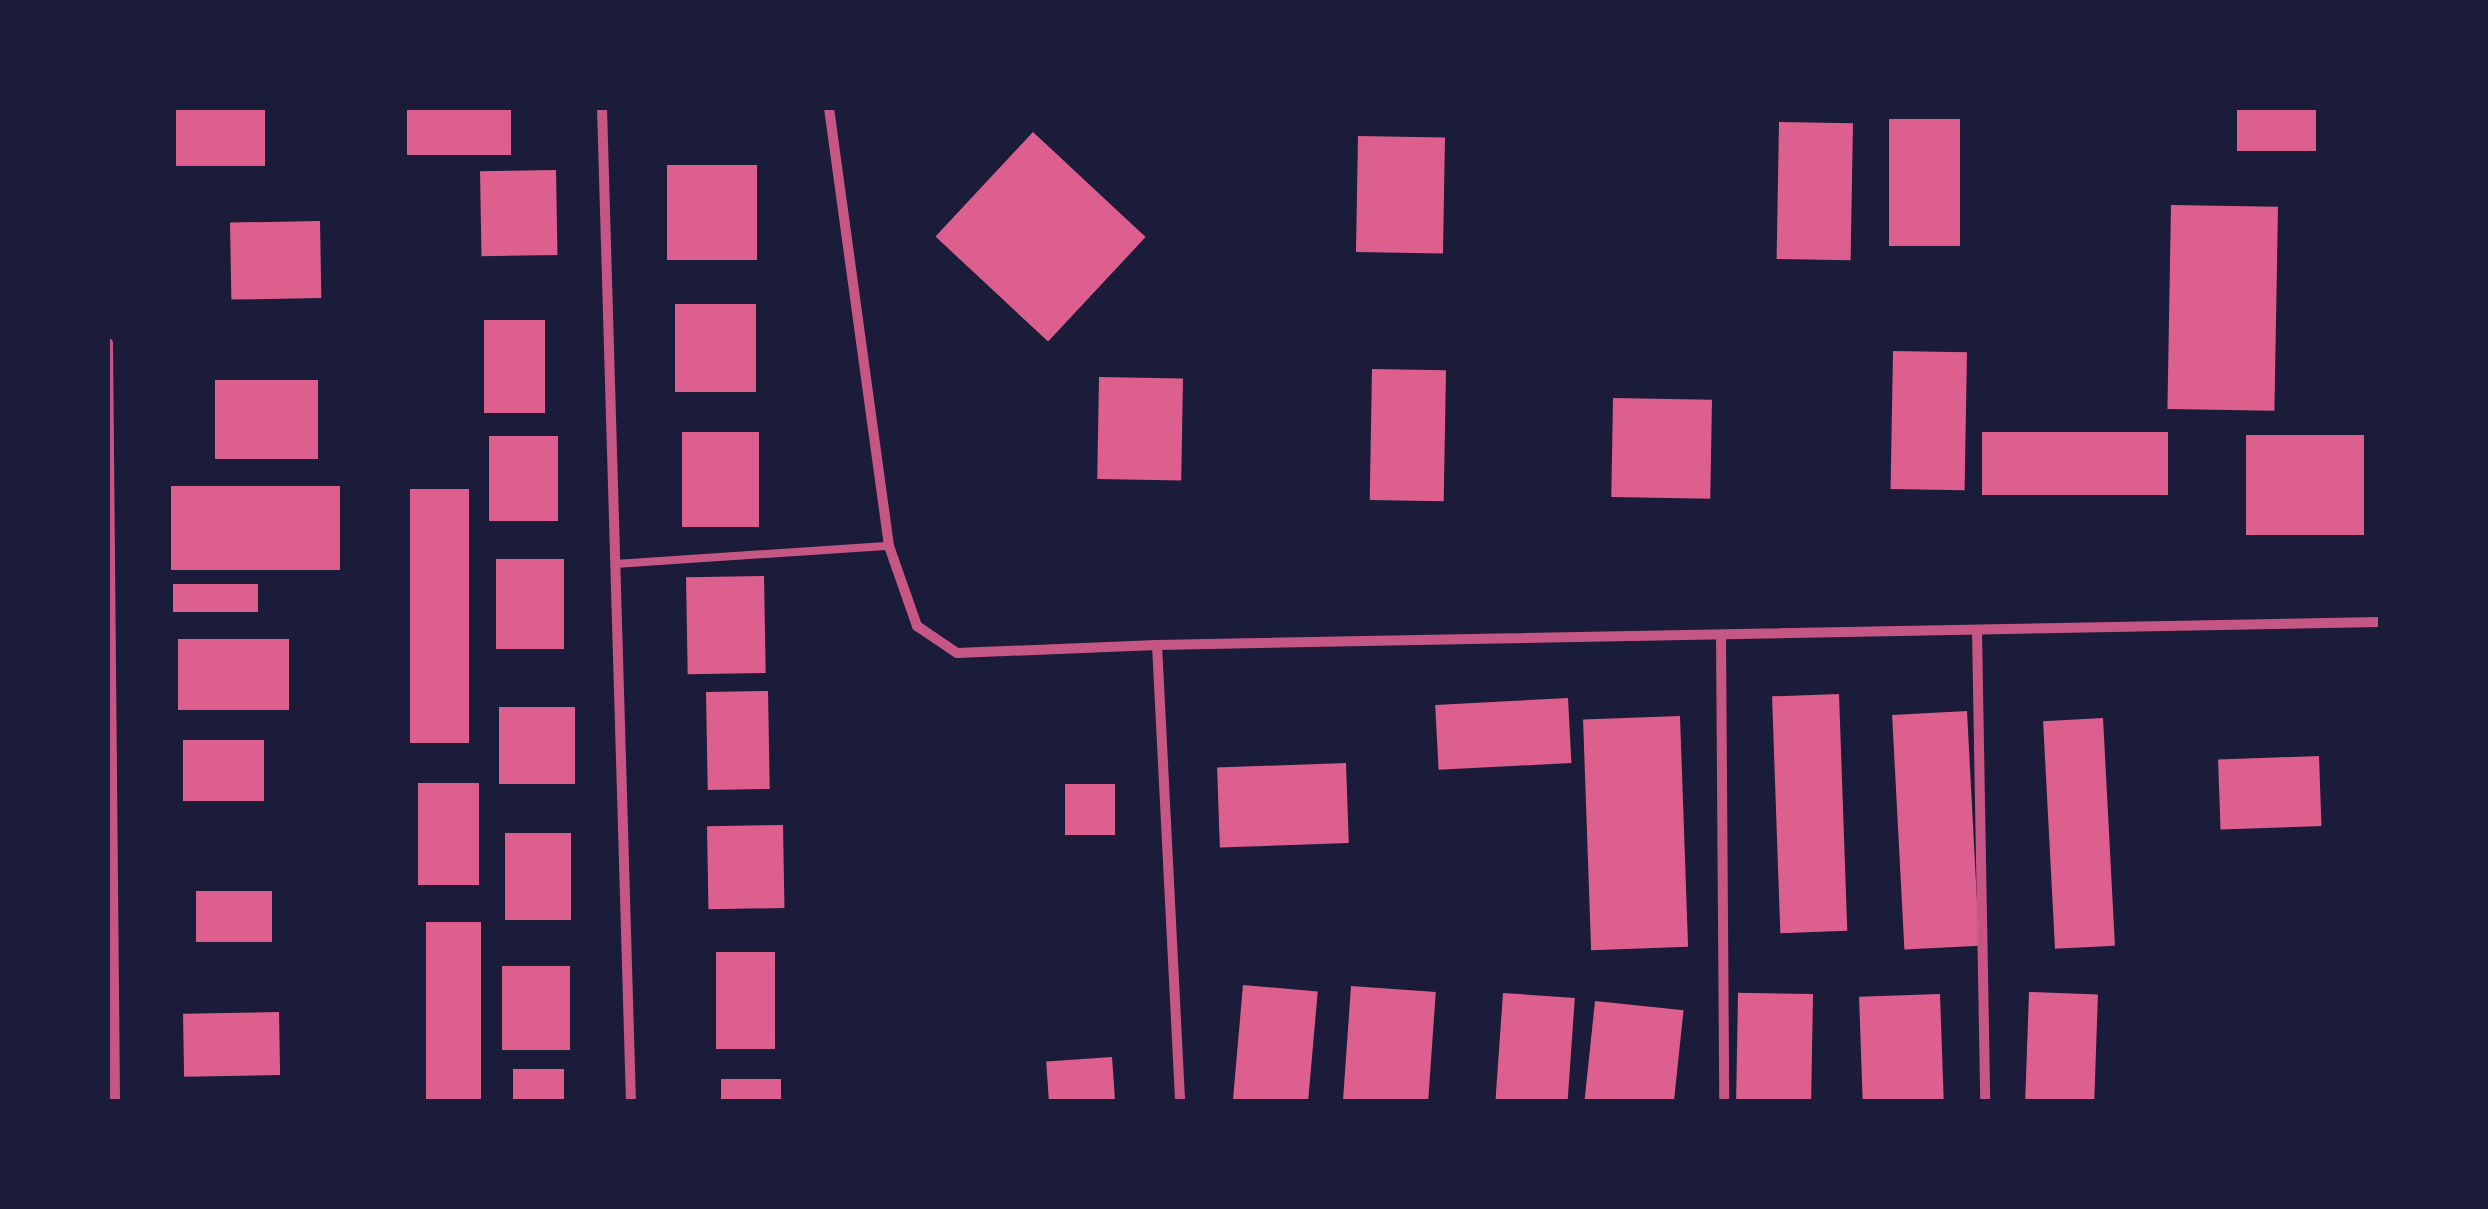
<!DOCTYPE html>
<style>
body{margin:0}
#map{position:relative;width:2488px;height:1209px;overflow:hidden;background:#1b1b3a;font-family:Arial,sans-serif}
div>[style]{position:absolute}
.building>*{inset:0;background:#dd5f8e;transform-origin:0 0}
.service>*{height:8px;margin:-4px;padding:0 4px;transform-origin:4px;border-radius:4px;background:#c65784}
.minor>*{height:10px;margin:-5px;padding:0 5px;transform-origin:5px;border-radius:5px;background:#c65784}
span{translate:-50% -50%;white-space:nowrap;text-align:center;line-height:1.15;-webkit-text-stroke:9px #1b1b3a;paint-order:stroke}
.frame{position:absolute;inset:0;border:110px solid #1b1b3a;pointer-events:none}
</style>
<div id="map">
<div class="building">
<div style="left:176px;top:108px;width:89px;height:58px"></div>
<div style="left:407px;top:108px;width:104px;height:47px"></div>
<div style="left:2237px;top:108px;width:79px;height:43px"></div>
<div style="left:1889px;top:119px;width:71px;height:127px"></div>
<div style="left:1779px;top:122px;width:74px;height:137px;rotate:1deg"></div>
<div style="left:1033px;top:132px;width:154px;height:143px;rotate:43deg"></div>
<div style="left:1358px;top:136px;width:87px;height:116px;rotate:1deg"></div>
<div style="left:757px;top:165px;width:95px;height:90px;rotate:90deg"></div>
<div style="left:556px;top:170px;width:85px;height:76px;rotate:89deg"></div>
<div style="left:2171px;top:205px;width:107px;height:204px;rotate:1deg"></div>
<div style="left:320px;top:221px;width:77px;height:90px;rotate:89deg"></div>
<div style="left:756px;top:304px;width:88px;height:81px;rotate:90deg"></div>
<div style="left:484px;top:320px;width:61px;height:93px"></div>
<div style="left:1893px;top:351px;width:74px;height:138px;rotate:1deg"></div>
<div style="left:1372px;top:369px;width:74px;height:131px;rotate:1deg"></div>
<div style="left:1099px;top:377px;width:84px;height:102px;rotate:1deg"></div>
<div style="left:318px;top:380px;width:79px;height:103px;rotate:90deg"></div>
<div style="left:1613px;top:398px;width:99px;height:99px;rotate:1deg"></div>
<div style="left:759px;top:432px;width:95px;height:77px;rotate:90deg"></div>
<div style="left:2168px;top:432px;width:63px;height:186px;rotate:90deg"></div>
<div style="left:2246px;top:435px;width:118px;height:100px"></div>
<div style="left:489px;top:436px;width:69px;height:85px"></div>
<div style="left:340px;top:486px;width:84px;height:169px;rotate:90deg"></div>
<div style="left:469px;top:489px;width:254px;height:59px;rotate:90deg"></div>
<div style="left:496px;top:559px;width:68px;height:90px"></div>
<div style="left:764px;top:576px;width:97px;height:78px;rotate:89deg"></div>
<div style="left:173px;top:584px;width:85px;height:28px"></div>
<div style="left:289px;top:639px;width:71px;height:111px;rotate:90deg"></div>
<div style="left:768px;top:691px;width:98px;height:62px;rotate:89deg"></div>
<div style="left:1839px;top:694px;width:237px;height:67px;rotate:88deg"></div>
<div style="left:1568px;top:698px;width:65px;height:133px;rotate:87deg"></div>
<div style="left:575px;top:707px;width:77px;height:76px;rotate:90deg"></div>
<div style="left:1967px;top:711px;width:235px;height:75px;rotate:87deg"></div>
<div style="left:1680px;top:716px;width:231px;height:97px;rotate:88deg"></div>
<div style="left:2103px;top:718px;width:228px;height:60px;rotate:87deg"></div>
<div style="left:183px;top:740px;width:81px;height:61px"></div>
<div style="left:2319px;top:756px;width:70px;height:101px;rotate:88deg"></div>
<div style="left:1346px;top:763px;width:80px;height:129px;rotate:88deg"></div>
<div style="left:418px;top:783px;width:61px;height:102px"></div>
<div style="left:1065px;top:784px;width:50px;height:51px"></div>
<div style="left:783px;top:825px;width:83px;height:76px;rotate:89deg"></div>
<div style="left:571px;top:833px;width:87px;height:66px;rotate:90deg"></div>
<div style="left:272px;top:891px;width:51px;height:76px;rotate:90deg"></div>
<div style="left:481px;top:922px;width:180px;height:55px;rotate:90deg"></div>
<div style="left:716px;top:952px;width:59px;height:97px"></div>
<div style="left:502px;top:966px;width:68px;height:84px"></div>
<div style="left:1243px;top:985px;width:75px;height:117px;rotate:5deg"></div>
<div style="left:1351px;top:986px;width:85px;height:116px;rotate:4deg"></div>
<div style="left:2029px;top:992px;width:69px;height:110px;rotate:2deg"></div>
<div style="left:1503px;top:993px;width:72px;height:109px;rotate:4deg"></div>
<div style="left:1813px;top:994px;width:108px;height:75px;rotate:91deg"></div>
<div style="left:1940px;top:994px;width:108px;height:81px;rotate:88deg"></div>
<div style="left:1595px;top:1001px;width:89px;height:101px;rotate:6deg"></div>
<div style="left:279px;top:1012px;width:63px;height:96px;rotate:89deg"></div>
<div style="left:1112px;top:1057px;width:45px;height:66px;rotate:86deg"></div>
<div style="left:564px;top:1069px;width:33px;height:51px;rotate:90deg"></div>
<div style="left:721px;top:1079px;width:60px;height:23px"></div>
</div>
<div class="service">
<div style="left:615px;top:564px;width:275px;rotate:-3.8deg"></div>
</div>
<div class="minor">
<div style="left:602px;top:108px;width:994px;rotate:88.33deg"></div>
<div style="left:829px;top:108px;width:442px;rotate:82.2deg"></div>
<div style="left:889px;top:546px;width:85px;rotate:70.7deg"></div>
<div style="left:917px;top:626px;width:48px;rotate:34deg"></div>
<div style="left:957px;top:653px;width:200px;rotate:-2.3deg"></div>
<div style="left:1157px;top:645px;width:1223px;rotate:-1.08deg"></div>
<div style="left:108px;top:343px;width:759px;rotate:89.47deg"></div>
<div style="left:1977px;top:630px;width:472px;rotate:89deg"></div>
<div style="left:1721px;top:635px;width:467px;rotate:89.6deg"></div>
<div style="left:1157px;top:645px;width:458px;rotate:87.1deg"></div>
</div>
<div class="frame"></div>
</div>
